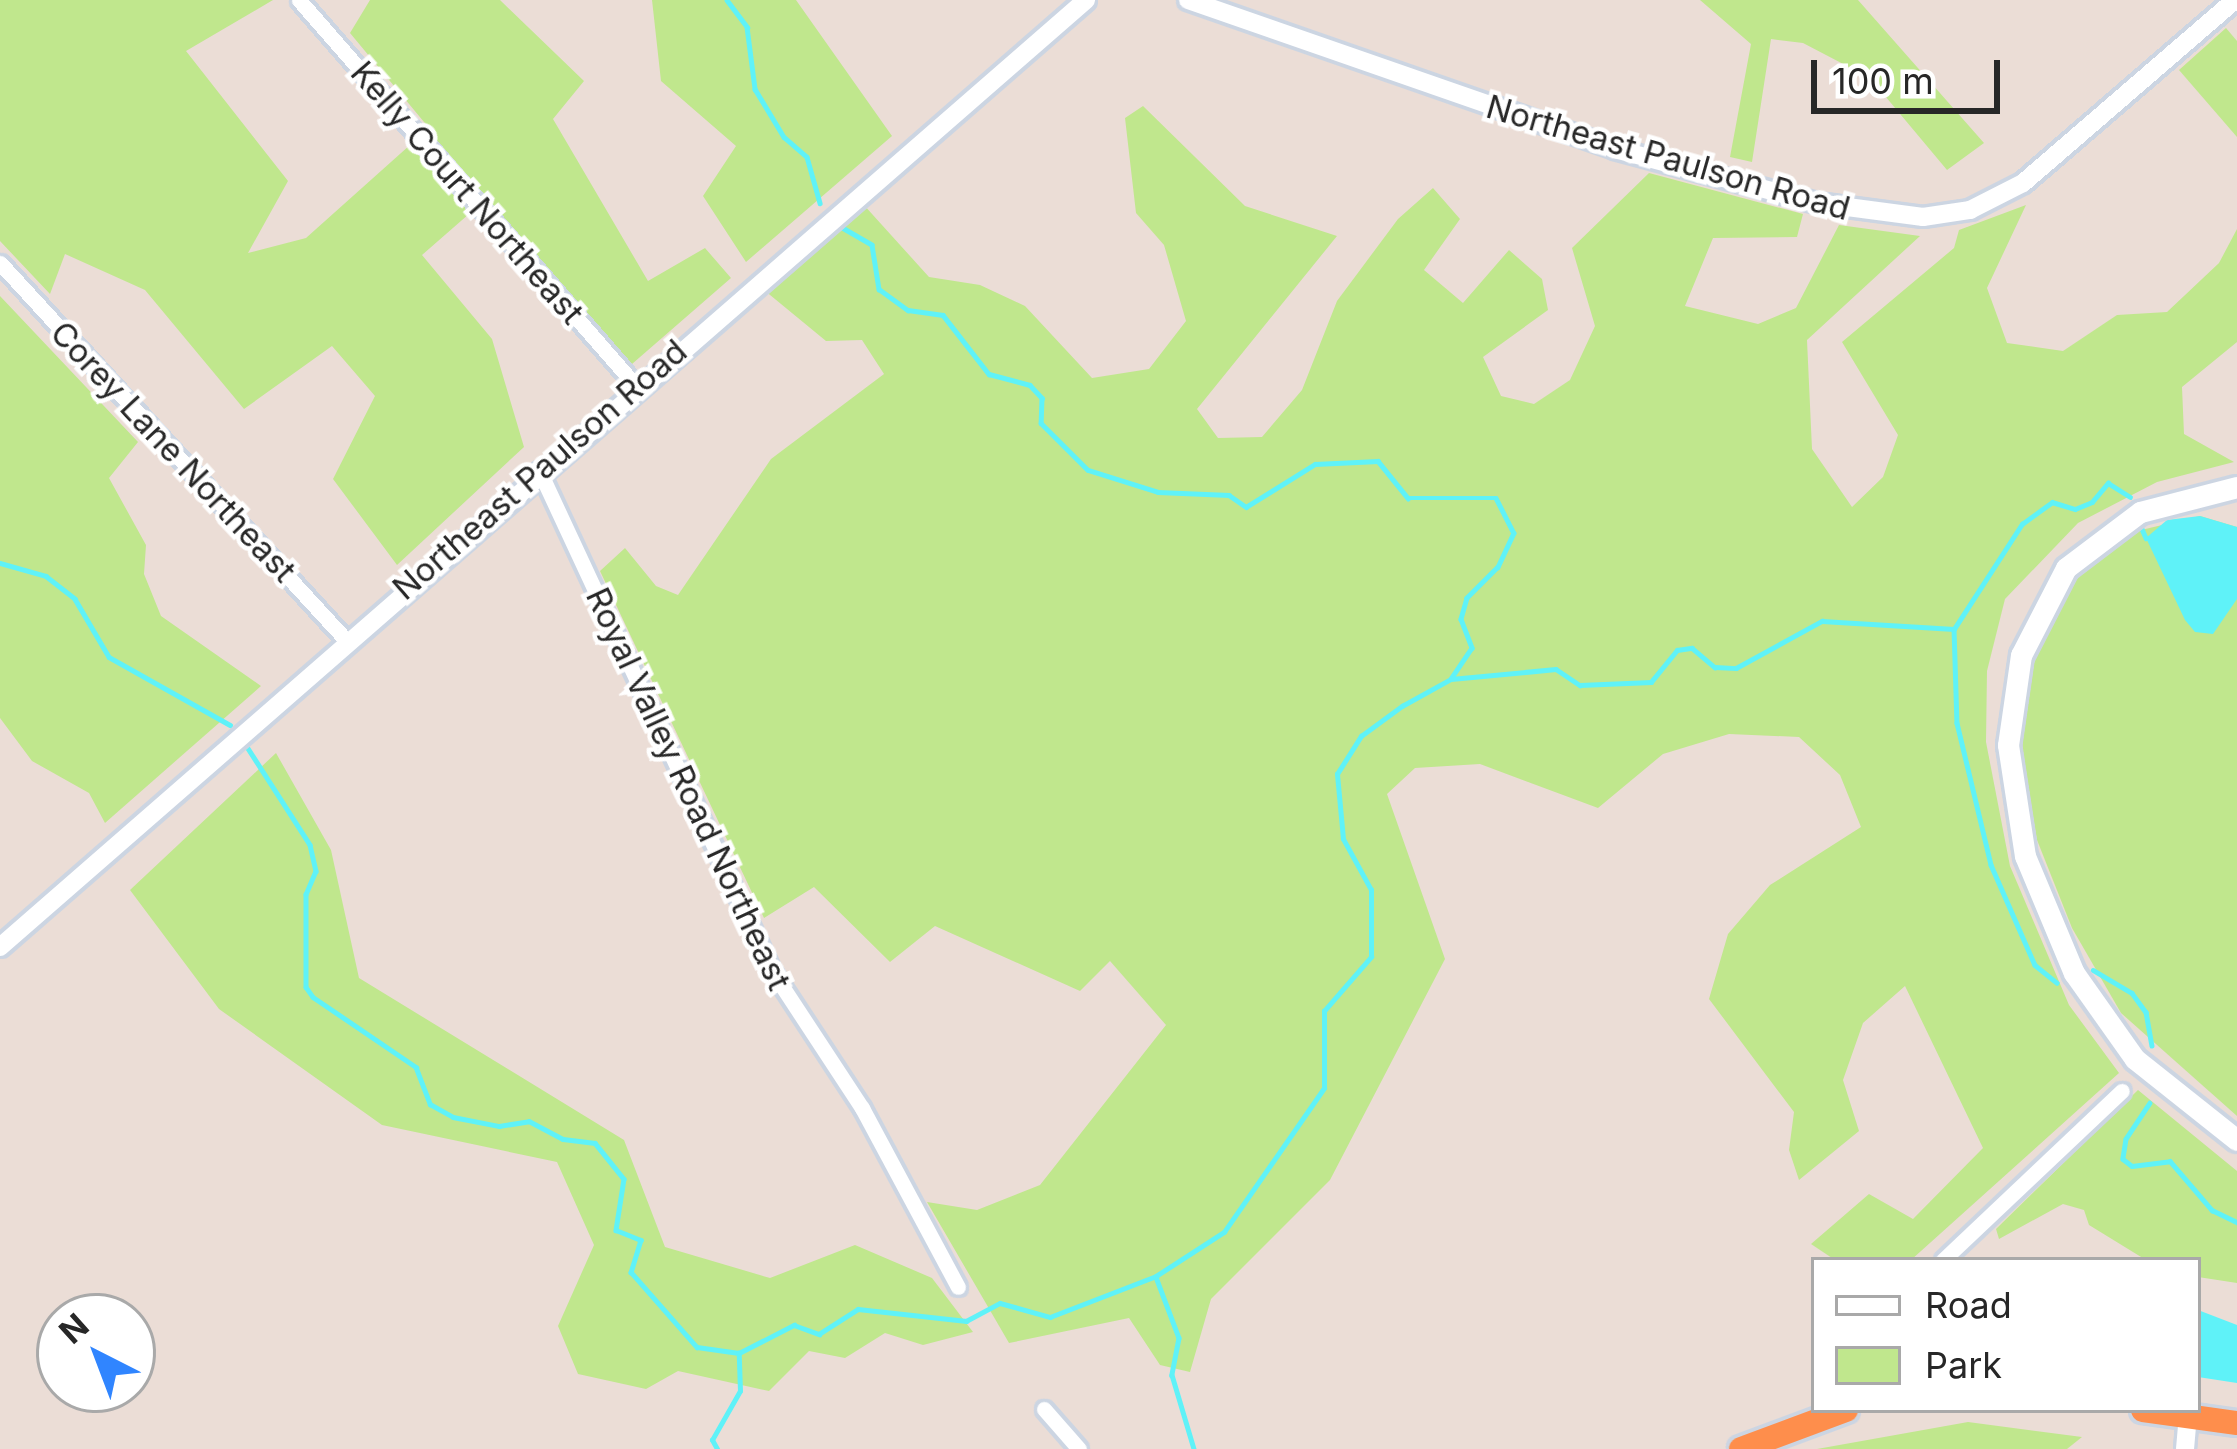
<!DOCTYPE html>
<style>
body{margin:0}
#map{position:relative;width:2237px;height:1449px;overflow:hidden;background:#ebddd6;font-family:Inter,sans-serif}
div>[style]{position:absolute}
.green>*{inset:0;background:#c0e78d}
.water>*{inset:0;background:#5ff2f8}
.stream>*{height:4.5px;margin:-2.25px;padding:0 2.25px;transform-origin:2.25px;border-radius:2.25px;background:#5ff2f8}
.roads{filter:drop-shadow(3px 0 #ccd5e2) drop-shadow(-3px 0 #ccd5e2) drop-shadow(0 3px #ccd5e2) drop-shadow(0 -3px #ccd5e2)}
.minor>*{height:15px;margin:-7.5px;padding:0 7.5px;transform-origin:7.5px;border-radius:7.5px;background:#fff}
.tertiary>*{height:18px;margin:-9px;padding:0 9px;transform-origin:9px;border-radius:9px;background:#fff}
.secondary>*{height:21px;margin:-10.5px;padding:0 10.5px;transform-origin:10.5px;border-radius:10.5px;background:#fff}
.trunk>*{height:24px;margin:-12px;padding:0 12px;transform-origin:12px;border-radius:12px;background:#fe8e4c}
span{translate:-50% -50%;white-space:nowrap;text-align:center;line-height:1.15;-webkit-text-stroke:9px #fff;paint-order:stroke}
.street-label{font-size:33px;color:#272727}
.legend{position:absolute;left:1811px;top:1257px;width:390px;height:156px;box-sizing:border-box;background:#fff;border:3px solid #a9a9a9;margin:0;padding:15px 21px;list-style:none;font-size:36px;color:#272727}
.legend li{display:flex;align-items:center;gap:24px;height:60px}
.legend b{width:60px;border:3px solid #a9a9a9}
.north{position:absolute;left:36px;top:1293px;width:120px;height:120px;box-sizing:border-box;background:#fff;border:3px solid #a9a9a9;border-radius:50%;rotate:318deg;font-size:33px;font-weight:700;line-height:48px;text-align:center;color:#272727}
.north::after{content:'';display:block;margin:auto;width:42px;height:54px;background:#3085ff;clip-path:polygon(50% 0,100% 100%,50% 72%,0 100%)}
.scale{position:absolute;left:1811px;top:60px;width:189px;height:54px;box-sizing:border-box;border:6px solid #272727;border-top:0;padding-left:15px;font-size:36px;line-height:42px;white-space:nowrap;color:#272727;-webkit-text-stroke:9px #fff;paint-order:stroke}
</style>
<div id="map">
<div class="green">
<div style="clip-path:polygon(0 0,273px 0,186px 51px,288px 181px,248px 253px,306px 238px,429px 128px,350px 33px,370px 0,500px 0,584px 81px,553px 119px,648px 281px,705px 248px,731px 278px,632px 364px,485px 200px,422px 255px,492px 339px,524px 447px,397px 565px,333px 479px,375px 396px,332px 346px,244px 409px,145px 290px,65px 254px,50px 294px,0 241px)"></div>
<div style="clip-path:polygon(652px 0,796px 0,892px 136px,746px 262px,703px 196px,736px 146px,661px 81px)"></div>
<div style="clip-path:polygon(1700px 0,1858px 0,1984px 143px,1947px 170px,1870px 78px,1803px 43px,1771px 39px,1752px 162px,1730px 157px,1751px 44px)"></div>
<div style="clip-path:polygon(2226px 28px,2237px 41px,2237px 137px,2179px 70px)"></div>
<div style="clip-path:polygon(1143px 106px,1245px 206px,1337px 236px,1197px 409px,1218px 438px,1262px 437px,1302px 390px,1337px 301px,1398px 219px,1433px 188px,1460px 219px,1424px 270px,1463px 303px,1509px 250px,1542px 279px,1548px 310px,1483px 357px,1501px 396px,1534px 404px,1570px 380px,1595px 326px,1572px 248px,1649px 173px,1803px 214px,1797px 237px,1713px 238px,1685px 306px,1758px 324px,1796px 308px,1839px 225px,1920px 236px,1807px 340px,1812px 449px,1852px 507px,1883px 477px,1898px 435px,1842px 342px,1954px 248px,1959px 230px,2026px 205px,1987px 288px,2007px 343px,2063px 351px,2117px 315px,2167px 312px,2219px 263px,2237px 229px,2237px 342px,2182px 387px,2184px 434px,2234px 462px,2157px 482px,2078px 523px,2005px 599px,1987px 671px,1986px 742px,2010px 866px,2069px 1005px,2119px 1073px,1911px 1260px,1835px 1260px,1811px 1244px,1869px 1194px,1913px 1219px,1983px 1148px,1905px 986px,1863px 1023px,1843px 1080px,1859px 1131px,1799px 1180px,1789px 1150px,1794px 1112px,1709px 999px,1728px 934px,1770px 885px,1861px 827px,1840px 775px,1799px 737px,1729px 734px,1663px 754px,1598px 808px,1480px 764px,1415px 768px,1387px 794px,1445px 959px,1330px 1180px,1211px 1299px,1190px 1372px,1160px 1365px,1129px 1318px,1009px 1343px,927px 1202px,977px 1210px,1040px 1185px,1166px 1025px,1110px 961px,1080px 991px,935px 926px,890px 962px,814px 887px,764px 918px,600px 571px,625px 548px,656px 586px,678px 595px,771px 459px,884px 374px,862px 340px,826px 341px,764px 290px,863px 204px,929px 277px,980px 285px,1025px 306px,1092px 378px,1149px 369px,1186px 321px,1164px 245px,1136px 213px,1125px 118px)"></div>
<div style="clip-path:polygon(0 296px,138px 442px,109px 478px,146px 545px,144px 574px,161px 616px,261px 686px,105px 823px,89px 793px,32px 761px,0 718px)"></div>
<div style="clip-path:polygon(2200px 516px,2237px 527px,2237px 1116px,2121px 1013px,2072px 928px,2037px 840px,2020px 744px,2030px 658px,2068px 575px,2116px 536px)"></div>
<div style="clip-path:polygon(276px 753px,331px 850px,359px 978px,624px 1140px,665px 1247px,770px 1278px,855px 1245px,932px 1278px,973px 1332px,923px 1345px,885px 1333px,845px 1358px,809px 1351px,769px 1391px,678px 1371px,646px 1389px,578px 1374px,558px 1326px,594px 1245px,557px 1162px,382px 1125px,219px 1009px,130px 890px)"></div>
<div style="clip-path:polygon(2138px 1090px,2237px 1171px,2237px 1283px,2198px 1277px,2198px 1260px,2146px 1260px,2089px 1225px,2084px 1210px,2063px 1204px,1999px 1239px,1996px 1229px)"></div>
<div style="clip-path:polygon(1968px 1422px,2082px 1437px,2067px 1449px,1817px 1449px)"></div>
</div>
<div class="water">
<div style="clip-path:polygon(2200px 516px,2237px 527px,2237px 599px,2213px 634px,2195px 632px,2185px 620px,2146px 538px,2167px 520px)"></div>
<div style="clip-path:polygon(2198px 1310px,2237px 1325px,2237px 1383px,2198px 1377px)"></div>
</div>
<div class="stream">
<div style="left:727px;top:0;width:34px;rotate:53deg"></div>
<div style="left:747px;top:27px;width:63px;rotate:82.6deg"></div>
<div style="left:755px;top:89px;width:56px;rotate:58.9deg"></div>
<div style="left:784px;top:137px;width:30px;rotate:41deg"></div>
<div style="left:807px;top:157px;width:48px;rotate:74.2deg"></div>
<div style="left:838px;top:225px;width:39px;rotate:30deg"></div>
<div style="left:872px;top:245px;width:45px;rotate:81deg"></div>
<div style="left:879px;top:289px;width:36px;rotate:36deg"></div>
<div style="left:908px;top:310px;width:35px;rotate:8deg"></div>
<div style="left:943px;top:315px;width:75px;rotate:52.1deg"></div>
<div style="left:989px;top:374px;width:42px;rotate:15deg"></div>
<div style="left:1030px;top:385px;width:18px;rotate:47deg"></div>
<div style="left:1042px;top:398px;width:25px;rotate:92deg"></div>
<div style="left:1041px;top:423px;width:66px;rotate:45deg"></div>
<div style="left:1088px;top:470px;width:73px;rotate:17.4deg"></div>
<div style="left:1158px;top:492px;width:71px;rotate:2.4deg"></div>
<div style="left:1229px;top:495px;width:21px;rotate:35deg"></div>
<div style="left:1246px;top:507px;width:81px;rotate:-31.9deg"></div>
<div style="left:1315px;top:464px;width:63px;rotate:-2.7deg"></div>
<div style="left:1378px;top:461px;width:48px;rotate:51deg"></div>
<div style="left:1408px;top:498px;width:88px"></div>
<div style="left:1496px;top:498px;width:39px;rotate:63deg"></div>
<div style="left:1514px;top:533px;width:38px;rotate:115deg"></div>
<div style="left:1498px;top:567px;width:44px;rotate:135deg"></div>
<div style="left:1467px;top:598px;width:22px;rotate:106deg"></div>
<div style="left:1461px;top:619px;width:31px;rotate:69deg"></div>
<div style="left:1472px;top:648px;width:37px;rotate:124deg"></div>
<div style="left:2142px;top:529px;width:10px;rotate:66deg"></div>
<div style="left:0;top:563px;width:48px;rotate:15.8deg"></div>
<div style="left:46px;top:576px;width:37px;rotate:38deg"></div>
<div style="left:75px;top:599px;width:67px;rotate:59.6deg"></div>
<div style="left:109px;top:657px;width:139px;rotate:29.3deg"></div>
<div style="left:1954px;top:629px;width:94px;rotate:88.2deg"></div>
<div style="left:1957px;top:723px;width:146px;rotate:76.5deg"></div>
<div style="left:1991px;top:865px;width:109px;rotate:66.3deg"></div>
<div style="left:2035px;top:965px;width:28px;rotate:39deg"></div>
<div style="left:1954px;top:629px;width:125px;rotate:-57.1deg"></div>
<div style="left:2022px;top:524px;width:37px;rotate:-36deg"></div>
<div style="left:2052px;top:502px;width:24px;rotate:17deg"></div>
<div style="left:2075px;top:509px;width:18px;rotate:-22deg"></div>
<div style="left:2092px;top:502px;width:25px;rotate:-50deg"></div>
<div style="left:2108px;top:483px;width:26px;rotate:32deg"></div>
<div style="left:244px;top:742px;width:122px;rotate:57.3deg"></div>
<div style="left:310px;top:845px;width:27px;rotate:77deg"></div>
<div style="left:316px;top:871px;width:25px;rotate:113deg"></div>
<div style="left:306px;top:894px;width:93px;rotate:90deg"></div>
<div style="left:306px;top:987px;width:12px;rotate:55deg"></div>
<div style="left:313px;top:997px;width:125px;rotate:34.2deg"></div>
<div style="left:416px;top:1067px;width:40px;rotate:69deg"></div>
<div style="left:430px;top:1104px;width:26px;rotate:29deg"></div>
<div style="left:453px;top:1117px;width:47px;rotate:11.1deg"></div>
<div style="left:499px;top:1126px;width:30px;rotate:-9deg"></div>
<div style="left:529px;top:1121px;width:38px;rotate:28deg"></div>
<div style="left:563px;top:1139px;width:32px;rotate:7deg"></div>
<div style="left:595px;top:1143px;width:46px;rotate:51.1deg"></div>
<div style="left:624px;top:1179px;width:52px;rotate:98.9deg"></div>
<div style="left:616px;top:1230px;width:27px;rotate:22deg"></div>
<div style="left:641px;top:1240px;width:34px;rotate:107deg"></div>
<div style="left:631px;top:1272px;width:100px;rotate:48.7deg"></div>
<div style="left:697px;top:1347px;width:42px;rotate:8.1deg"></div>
<div style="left:739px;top:1353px;width:62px;rotate:-27deg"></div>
<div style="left:794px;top:1325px;width:27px;rotate:20deg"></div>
<div style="left:819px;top:1334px;width:46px;rotate:-32.7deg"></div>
<div style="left:858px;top:1309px;width:109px;rotate:6.3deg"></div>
<div style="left:966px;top:1321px;width:38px;rotate:-28deg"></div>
<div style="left:1000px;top:1303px;width:52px;rotate:15.6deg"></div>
<div style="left:1050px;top:1317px;width:114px;rotate:-21.1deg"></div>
<div style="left:1156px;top:1276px;width:81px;rotate:-32.9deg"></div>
<div style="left:1224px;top:1232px;width:175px;rotate:-55.2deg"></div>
<div style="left:1324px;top:1088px;width:77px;rotate:-90deg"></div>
<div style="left:1324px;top:1011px;width:72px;rotate:-49deg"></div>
<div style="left:1371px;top:957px;width:67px;rotate:-90deg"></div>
<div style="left:1371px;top:890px;width:58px;rotate:-118.8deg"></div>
<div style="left:1343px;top:839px;width:65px;rotate:-95.3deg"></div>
<div style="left:1337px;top:774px;width:45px;rotate:-57.7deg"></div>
<div style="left:1361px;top:736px;width:51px;rotate:-36.2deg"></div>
<div style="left:1402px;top:706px;width:56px;rotate:-28.9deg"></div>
<div style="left:1451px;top:679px;width:105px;rotate:-5.4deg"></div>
<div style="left:1556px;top:669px;width:29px;rotate:34deg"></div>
<div style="left:1580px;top:685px;width:71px;rotate:-2.4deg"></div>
<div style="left:1651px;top:682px;width:41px;rotate:-50.9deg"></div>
<div style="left:1677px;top:650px;width:15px;rotate:-8deg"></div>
<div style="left:1692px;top:648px;width:30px;rotate:40deg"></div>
<div style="left:1715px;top:667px;width:21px;rotate:3deg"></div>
<div style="left:1736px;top:668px;width:98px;rotate:-28.7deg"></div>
<div style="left:1822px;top:621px;width:132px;rotate:3.5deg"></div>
<div style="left:2093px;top:970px;width:45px;rotate:30.5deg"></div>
<div style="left:2132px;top:993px;width:24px;rotate:54deg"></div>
<div style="left:2146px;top:1012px;width:34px;rotate:80deg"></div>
<div style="left:2150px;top:1103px;width:43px;rotate:123.7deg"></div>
<div style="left:2126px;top:1139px;width:20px;rotate:99deg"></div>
<div style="left:2123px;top:1159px;width:11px;rotate:38deg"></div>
<div style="left:2132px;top:1166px;width:38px;rotate:-7deg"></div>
<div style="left:2170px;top:1161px;width:65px;rotate:49.4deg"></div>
<div style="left:2212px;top:1210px;width:28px;rotate:26deg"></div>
<div style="left:1156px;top:1277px;width:65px;rotate:69.3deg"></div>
<div style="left:1179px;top:1338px;width:38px;rotate:101deg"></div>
<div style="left:1172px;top:1375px;width:77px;rotate:73.4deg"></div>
<div style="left:717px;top:1449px;width:10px;rotate:-119deg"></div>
<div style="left:712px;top:1440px;width:56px;rotate:-60.3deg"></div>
<div style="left:740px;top:1391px;width:38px;rotate:-92deg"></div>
</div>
<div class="roads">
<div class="minor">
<div style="left:299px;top:0;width:512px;rotate:48.88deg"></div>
<div style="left:0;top:263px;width:512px;rotate:47.46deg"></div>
<div style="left:539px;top:470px;width:553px;rotate:65.06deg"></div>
<div style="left:772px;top:971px;width:164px;rotate:56.7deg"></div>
<div style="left:862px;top:1108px;width:203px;rotate:61.8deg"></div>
<div style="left:1943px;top:1260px;width:246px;rotate:-43.4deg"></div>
<div style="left:1044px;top:1409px;width:53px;rotate:48.8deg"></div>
</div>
<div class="tertiary">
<div style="left:1188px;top:0;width:452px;rotate:19.2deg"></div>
<div style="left:1615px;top:149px;width:209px;rotate:15deg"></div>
<div style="left:1817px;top:203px;width:107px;rotate:7.5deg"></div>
<div style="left:1923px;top:217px;width:48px;rotate:-8.5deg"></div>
<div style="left:1970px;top:210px;width:59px;rotate:-27deg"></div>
<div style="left:2023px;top:183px;width:280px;rotate:-40.8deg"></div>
<div style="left:0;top:947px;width:1441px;rotate:-41.09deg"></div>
<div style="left:2185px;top:1449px;width:33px;rotate:-85deg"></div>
</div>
<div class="secondary">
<div style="left:2237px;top:487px;width:100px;rotate:165.5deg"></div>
<div style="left:2140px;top:512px;width:93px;rotate:142.9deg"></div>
<div style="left:2066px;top:568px;width:98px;rotate:117.3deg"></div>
<div style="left:2021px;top:655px;width:91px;rotate:98.2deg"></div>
<div style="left:2008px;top:745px;width:112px;rotate:81.3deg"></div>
<div style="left:2025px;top:856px;width:127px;rotate:67.3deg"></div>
<div style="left:2074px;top:973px;width:105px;rotate:54.7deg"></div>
<div style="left:2135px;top:1059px;width:130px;rotate:38.5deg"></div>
</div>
<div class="trunk">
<div style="left:2143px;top:1410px;width:95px;rotate:7.9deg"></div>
<div style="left:1741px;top:1449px;width:112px;rotate:-20.4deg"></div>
</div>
</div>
<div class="street-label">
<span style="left:1668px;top:158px;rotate:16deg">Northeast Paulson Road</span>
<span style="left:467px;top:193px;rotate:49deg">Kelly Court Northeast</span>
<span style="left:173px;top:452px;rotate:47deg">Corey Lane Northeast</span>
<span style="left:540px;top:470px;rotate:-41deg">Northeast Paulson Road</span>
<span style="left:688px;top:789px;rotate:65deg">Royal Valley Road Northeast</span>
</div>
<ul class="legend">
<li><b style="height:15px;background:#fff"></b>Road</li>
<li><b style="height:33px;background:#c0e78d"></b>Park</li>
</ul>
<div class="north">N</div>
<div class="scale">100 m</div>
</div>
